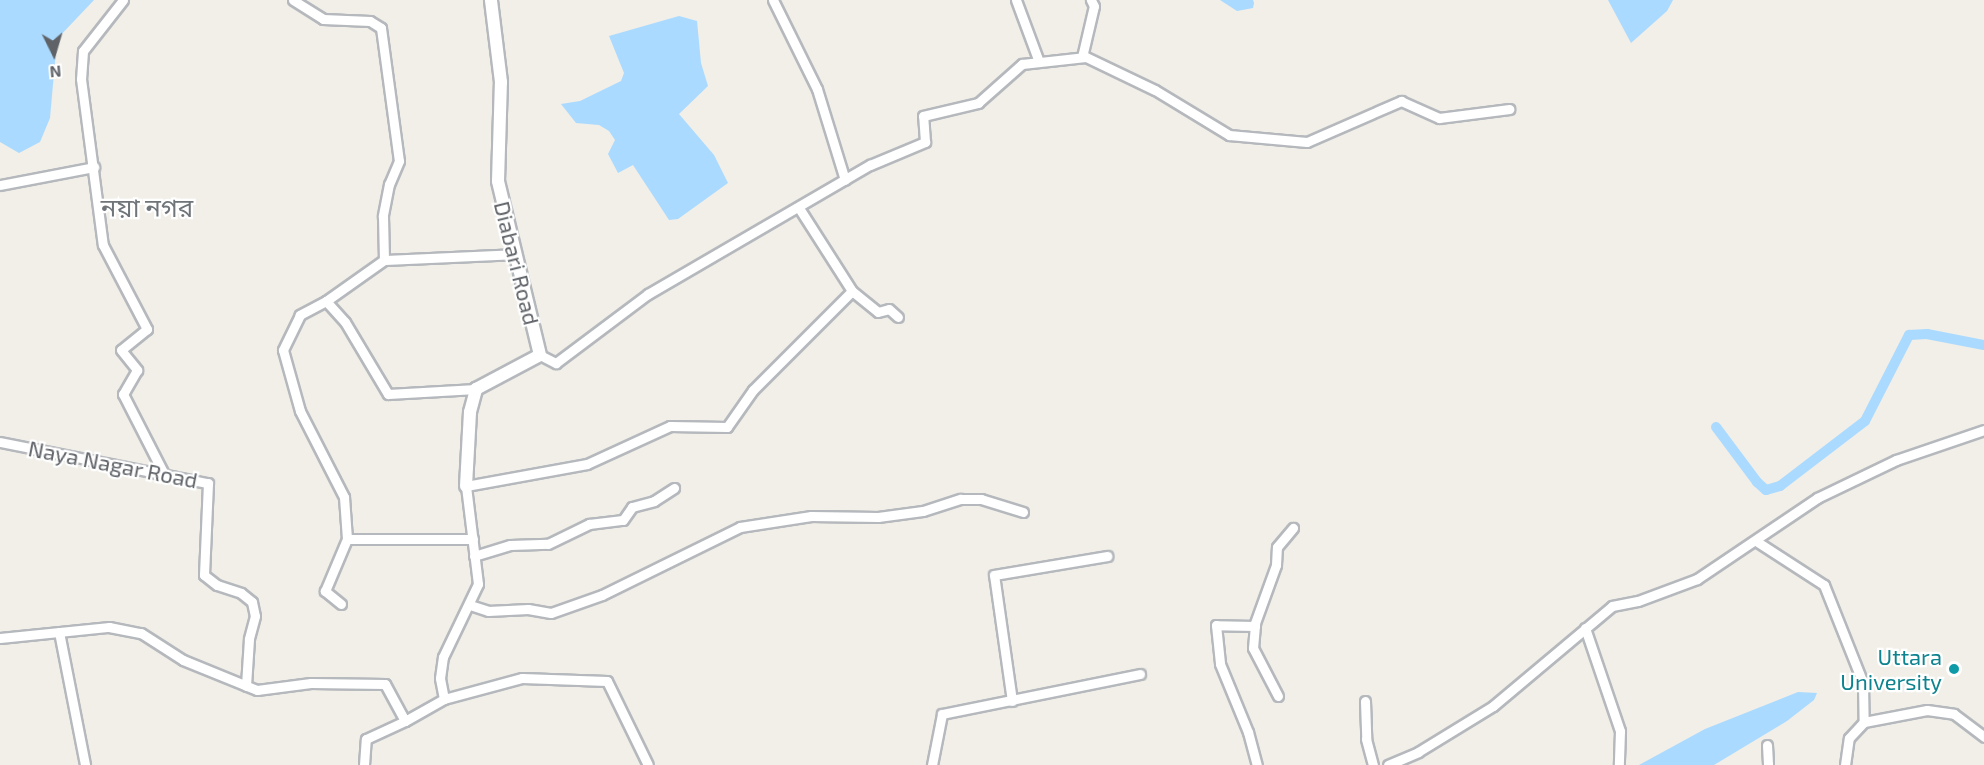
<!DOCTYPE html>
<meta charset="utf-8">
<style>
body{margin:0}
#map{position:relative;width:1984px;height:765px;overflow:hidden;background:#f1efe8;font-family:"Exo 2","Noto Sans Bengali",sans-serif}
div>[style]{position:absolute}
.water>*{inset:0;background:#aadaff}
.canal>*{height:10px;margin:-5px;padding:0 5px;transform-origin:5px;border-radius:5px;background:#aadaff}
.roads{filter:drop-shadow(2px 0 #b5b8bc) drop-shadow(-2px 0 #b5b8bc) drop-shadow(0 2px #b5b8bc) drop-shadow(0 -2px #b5b8bc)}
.minor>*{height:9px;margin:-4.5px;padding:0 4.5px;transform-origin:4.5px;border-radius:4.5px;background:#fff}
.tertiary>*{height:12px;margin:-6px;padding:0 6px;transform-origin:6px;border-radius:6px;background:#fff}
.dots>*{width:16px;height:16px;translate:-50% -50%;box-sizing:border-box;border:3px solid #fff;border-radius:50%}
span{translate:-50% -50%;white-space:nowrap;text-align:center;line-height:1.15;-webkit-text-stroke:4.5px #fff;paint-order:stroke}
.street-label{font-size:22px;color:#5f6368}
.culture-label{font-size:22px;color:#0d838f}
.right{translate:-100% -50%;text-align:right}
.quarter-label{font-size:26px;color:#70757a}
.north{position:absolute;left:24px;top:24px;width:60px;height:60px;-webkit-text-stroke:4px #fff;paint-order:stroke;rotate:175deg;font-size:16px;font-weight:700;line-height:24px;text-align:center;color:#5f6368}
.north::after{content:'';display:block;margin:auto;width:21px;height:27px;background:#5f6368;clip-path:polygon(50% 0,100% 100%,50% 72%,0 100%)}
</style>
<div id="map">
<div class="water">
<div style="clip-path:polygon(0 0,94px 0,57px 39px,50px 118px,40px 142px,19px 153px,0 142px)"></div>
<div style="clip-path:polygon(1220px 0,1253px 0,1254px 3px,1253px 8px,1237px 11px)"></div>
<div style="clip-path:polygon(1608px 0,1673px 0,1667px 11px,1631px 43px)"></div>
<div style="clip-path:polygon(679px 16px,697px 21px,701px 63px,708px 86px,679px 114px,714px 155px,728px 183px,678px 219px,669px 220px,633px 165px,618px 173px,608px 154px,615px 140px,609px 131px,599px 125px,576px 123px,561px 104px,580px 101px,621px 81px,624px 73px,609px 36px)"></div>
<div style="clip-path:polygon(1798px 692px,1817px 693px,1814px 700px,1787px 721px,1714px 765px,1639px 765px,1705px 729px)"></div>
</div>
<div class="canal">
<div style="left:1716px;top:427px;width:69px;rotate:53.3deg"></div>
<div style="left:1757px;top:482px;width:12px;rotate:42deg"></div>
<div style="left:1766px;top:490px;width:15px;rotate:-16deg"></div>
<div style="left:1780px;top:486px;width:107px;rotate:-37.4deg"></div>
<div style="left:1865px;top:421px;width:97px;rotate:-62.9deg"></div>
<div style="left:1909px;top:335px;width:18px;rotate:-3deg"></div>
<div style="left:1927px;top:334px;width:58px;rotate:10.9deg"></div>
</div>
<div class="roads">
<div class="minor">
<div style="left:123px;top:0;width:65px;rotate:128.1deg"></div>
<div style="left:83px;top:51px;width:28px;rotate:94deg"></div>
<div style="left:81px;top:79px;width:167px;rotate:82.5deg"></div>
<div style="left:103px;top:245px;width:95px;rotate:62.4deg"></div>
<div style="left:147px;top:329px;width:33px;rotate:141deg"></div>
<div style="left:121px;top:350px;width:26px;rotate:51deg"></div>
<div style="left:137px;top:370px;width:28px;rotate:120deg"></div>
<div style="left:123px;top:394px;width:90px;rotate:62.9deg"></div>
<div style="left:293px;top:0;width:36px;rotate:32deg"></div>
<div style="left:323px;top:19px;width:47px;rotate:2.4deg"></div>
<div style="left:370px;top:21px;width:13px;rotate:32deg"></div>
<div style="left:381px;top:28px;width:134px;rotate:82.3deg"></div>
<div style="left:399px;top:161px;width:25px;rotate:113deg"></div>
<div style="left:389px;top:184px;width:33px;rotate:101deg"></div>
<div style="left:383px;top:216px;width:44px;rotate:88.7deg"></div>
<div style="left:384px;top:260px;width:71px;rotate:144.7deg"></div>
<div style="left:326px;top:301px;width:28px;rotate:48deg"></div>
<div style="left:345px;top:322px;width:84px;rotate:59.2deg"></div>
<div style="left:388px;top:394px;width:88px;rotate:-3.3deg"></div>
<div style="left:773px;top:0;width:99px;rotate:63.7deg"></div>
<div style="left:817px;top:89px;width:95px;rotate:72.9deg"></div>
<div style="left:1016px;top:0;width:66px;rotate:69.6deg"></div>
<div style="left:1082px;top:57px;width:52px;rotate:-76.8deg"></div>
<div style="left:1094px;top:6px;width:7px;rotate:-117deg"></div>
<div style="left:0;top:185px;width:96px;rotate:-10.8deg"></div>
<div style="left:799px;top:208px;width:98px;rotate:57.4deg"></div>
<div style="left:852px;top:291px;width:33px;rotate:39deg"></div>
<div style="left:878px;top:312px;width:11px;rotate:-15deg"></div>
<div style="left:889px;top:309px;width:12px;rotate:42deg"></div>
<div style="left:384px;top:260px;width:130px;rotate:-2.6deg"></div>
<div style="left:326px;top:301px;width:30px;rotate:152deg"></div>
<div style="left:300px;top:315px;width:39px;rotate:116deg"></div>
<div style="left:283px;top:350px;width:63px;rotate:74.4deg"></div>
<div style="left:300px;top:411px;width:97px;rotate:62.9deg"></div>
<div style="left:344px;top:497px;width:42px;rotate:85.9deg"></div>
<div style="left:347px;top:539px;width:126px"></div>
<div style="left:540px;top:355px;width:18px;rotate:27deg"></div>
<div style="left:556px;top:363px;width:115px;rotate:-36.9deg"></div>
<div style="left:648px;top:294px;width:257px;rotate:-30.2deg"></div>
<div style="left:870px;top:165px;width:60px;rotate:-22.7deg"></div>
<div style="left:925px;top:142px;width:26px;rotate:-94deg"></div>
<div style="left:923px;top:116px;width:57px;rotate:-13.3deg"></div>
<div style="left:978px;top:103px;width:59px;rotate:-41.6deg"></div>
<div style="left:1022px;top:64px;width:64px;rotate:-6.2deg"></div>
<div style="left:1086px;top:57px;width:76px;rotate:25.6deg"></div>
<div style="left:1155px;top:90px;width:87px;rotate:31.3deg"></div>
<div style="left:1229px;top:135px;width:78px;rotate:5.1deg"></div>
<div style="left:1307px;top:142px;width:103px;rotate:-23.6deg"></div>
<div style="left:1401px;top:101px;width:42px;rotate:24.1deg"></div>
<div style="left:1439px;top:118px;width:71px;rotate:-7.3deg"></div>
<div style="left:0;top:442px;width:212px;rotate:11.2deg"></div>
<div style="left:208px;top:483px;width:92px;rotate:92.5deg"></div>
<div style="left:204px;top:575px;width:16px;rotate:38deg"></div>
<div style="left:217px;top:585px;width:25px;rotate:18deg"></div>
<div style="left:241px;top:593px;width:14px;rotate:39deg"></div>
<div style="left:252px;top:602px;width:14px;rotate:78deg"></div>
<div style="left:255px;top:616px;width:24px;rotate:105deg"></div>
<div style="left:249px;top:639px;width:47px;rotate:93.7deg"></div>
<div style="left:1756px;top:541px;width:81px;rotate:32.9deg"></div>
<div style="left:1824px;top:585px;width:105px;rotate:68.3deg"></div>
<div style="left:1863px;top:683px;width:39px;rotate:89deg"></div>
<div style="left:1864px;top:722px;width:64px;rotate:-10.8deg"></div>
<div style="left:1927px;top:710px;width:27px;rotate:8deg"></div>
<div style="left:1954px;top:714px;width:38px;rotate:37deg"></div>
<div style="left:474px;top:556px;width:38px;rotate:-17deg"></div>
<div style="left:510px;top:545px;width:38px;rotate:-2deg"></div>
<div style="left:548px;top:544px;width:46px;rotate:-26deg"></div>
<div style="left:589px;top:524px;width:34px;rotate:-7deg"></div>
<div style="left:623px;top:520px;width:16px;rotate:-55deg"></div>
<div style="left:632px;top:507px;width:23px;rotate:-15deg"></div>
<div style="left:654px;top:501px;width:24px;rotate:-33deg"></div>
<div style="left:341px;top:604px;width:21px;rotate:-141deg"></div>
<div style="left:325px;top:591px;width:56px;rotate:-67.1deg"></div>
<div style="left:470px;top:605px;width:19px;rotate:18deg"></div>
<div style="left:488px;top:611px;width:40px;rotate:-2.9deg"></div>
<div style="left:528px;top:609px;width:23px;rotate:10deg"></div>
<div style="left:551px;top:613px;width:54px;rotate:-19.4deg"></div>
<div style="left:602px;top:595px;width:154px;rotate:-26.2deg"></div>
<div style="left:740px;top:527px;width:72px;rotate:-8.8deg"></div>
<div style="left:811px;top:516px;width:67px;rotate:0.9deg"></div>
<div style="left:878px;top:517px;width:45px;rotate:-7.6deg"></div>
<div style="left:923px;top:511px;width:40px;rotate:-18deg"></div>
<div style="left:961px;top:499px;width:20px"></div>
<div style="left:981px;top:499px;width:44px;rotate:17.2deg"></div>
<div style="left:1255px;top:626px;width:39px;rotate:-179deg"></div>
<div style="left:1216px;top:625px;width:39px;rotate:84deg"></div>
<div style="left:1220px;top:664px;width:74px;rotate:67.6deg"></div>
<div style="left:1248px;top:732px;width:34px;rotate:75deg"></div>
<div style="left:1585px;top:628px;width:109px;rotate:71.2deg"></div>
<div style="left:1620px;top:731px;width:34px;rotate:92deg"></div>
<div style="left:59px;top:632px;width:136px;rotate:78.9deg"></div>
<div style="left:0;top:638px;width:110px;rotate:-5.8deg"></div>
<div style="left:109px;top:627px;width:33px;rotate:11deg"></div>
<div style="left:141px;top:633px;width:50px;rotate:32.7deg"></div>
<div style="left:183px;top:660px;width:80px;rotate:22.1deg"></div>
<div style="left:257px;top:690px;width:54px;rotate:-7.4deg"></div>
<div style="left:311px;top:683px;width:74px;rotate:0.8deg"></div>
<div style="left:385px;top:684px;width:42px;rotate:61.6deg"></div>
<div style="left:405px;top:721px;width:45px;rotate:-29.4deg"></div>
<div style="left:444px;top:699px;width:21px;rotate:-101deg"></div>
<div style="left:440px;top:678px;width:21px;rotate:-82deg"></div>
<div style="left:443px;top:657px;width:81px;rotate:-64.4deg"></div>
<div style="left:478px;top:584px;width:99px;rotate:-97deg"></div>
<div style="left:466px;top:486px;width:123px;rotate:-10.3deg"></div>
<div style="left:587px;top:464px;width:91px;rotate:-24.6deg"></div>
<div style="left:670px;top:426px;width:57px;rotate:1deg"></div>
<div style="left:727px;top:427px;width:45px;rotate:-54.9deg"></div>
<div style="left:753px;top:390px;width:140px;rotate:-45deg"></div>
<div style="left:1278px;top:696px;width:54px;rotate:-117.5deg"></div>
<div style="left:1253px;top:648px;width:25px;rotate:-85deg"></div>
<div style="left:1255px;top:623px;width:62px;rotate:-70.1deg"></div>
<div style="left:1276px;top:565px;width:18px;rotate:-87deg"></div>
<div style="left:1277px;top:547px;width:25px;rotate:-50deg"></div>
<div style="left:444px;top:699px;width:81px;rotate:-15.1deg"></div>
<div style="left:522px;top:678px;width:85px;rotate:2deg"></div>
<div style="left:607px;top:681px;width:93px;rotate:64deg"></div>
<div style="left:1012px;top:701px;width:127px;rotate:-98.1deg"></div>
<div style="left:994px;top:575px;width:115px;rotate:-9.5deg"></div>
<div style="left:1365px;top:701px;width:38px;rotate:88deg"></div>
<div style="left:1366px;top:739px;width:27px;rotate:75deg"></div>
<div style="left:1767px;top:745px;width:20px;rotate:87deg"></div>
<div style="left:364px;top:765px;width:26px;rotate:-86deg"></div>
<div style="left:366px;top:739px;width:43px;rotate:-24.8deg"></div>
<div style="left:932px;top:765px;width:52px;rotate:-78.9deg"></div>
<div style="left:942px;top:714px;width:202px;rotate:-11.4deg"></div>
<div style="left:1388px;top:765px;width:33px;rotate:-23deg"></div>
<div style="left:1418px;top:752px;width:88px;rotate:-31.5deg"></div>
<div style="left:1493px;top:706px;width:155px;rotate:-40deg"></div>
<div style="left:1612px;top:606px;width:26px;rotate:-11deg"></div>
<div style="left:1638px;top:601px;width:63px;rotate:-20.4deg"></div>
<div style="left:1697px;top:579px;width:145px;rotate:-34deg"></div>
<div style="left:1817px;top:498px;width:88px;rotate:-25.7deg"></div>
<div style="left:1896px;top:460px;width:93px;rotate:-18.8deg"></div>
<div style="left:1845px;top:765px;width:27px;rotate:-82deg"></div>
<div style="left:1849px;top:738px;width:22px;rotate:-47deg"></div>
</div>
<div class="tertiary">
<div style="left:466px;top:486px;width:74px;rotate:-86.9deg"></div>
<div style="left:470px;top:412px;width:24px;rotate:-75deg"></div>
<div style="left:476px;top:389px;width:72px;rotate:-28deg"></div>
<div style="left:540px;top:355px;width:179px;rotate:-103.6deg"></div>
<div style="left:498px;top:181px;width:99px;rotate:-88.3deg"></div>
<div style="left:501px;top:82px;width:83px;rotate:-97deg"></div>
</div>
</div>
<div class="dots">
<div style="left:1954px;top:669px;background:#0f9aa8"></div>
</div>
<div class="street-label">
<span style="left:517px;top:263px;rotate:76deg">Diabari Road</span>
<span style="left:113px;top:464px;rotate:11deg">Naya Nagar Road</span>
</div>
<div class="culture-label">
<span class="right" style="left:1942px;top:669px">Uttara<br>University</span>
</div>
<div class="quarter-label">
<span style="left:147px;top:207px">নয়া নগর</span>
</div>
<div class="north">N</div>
</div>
